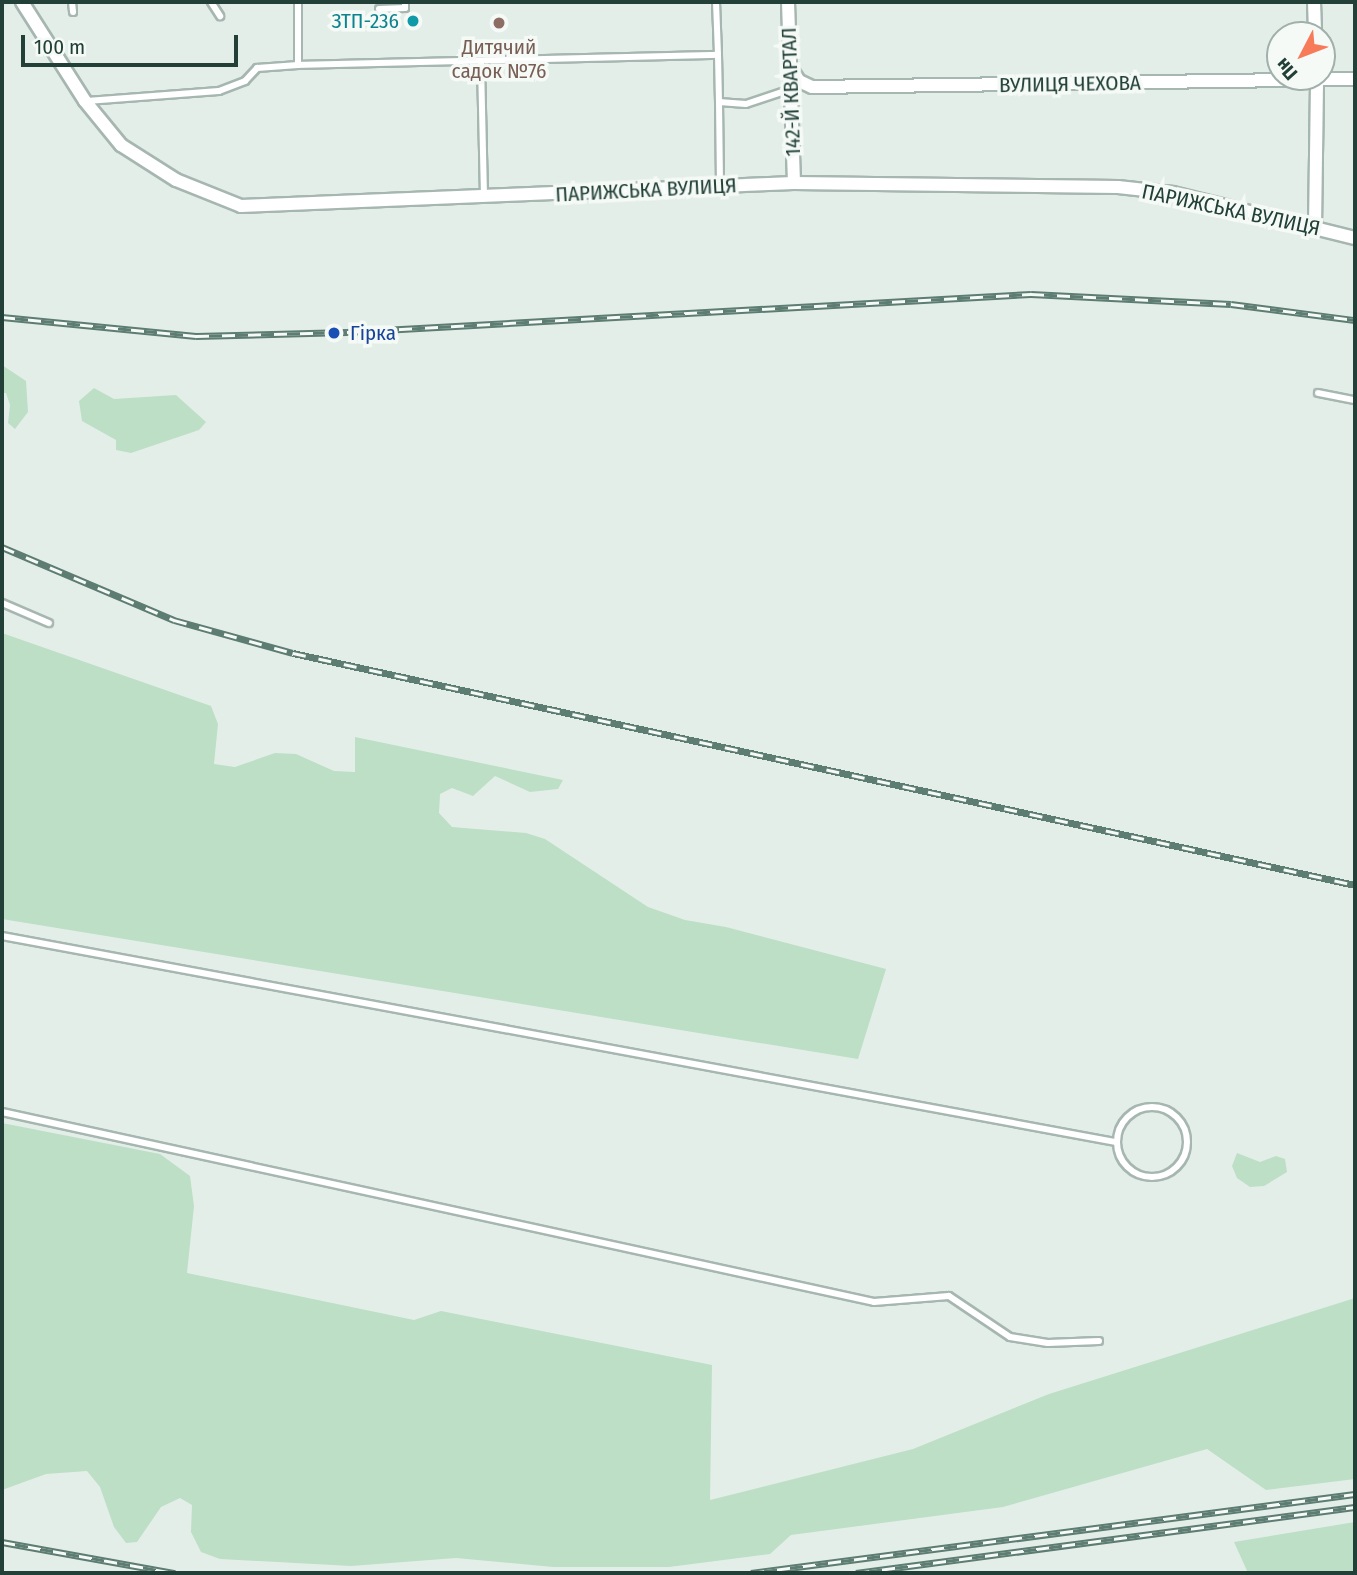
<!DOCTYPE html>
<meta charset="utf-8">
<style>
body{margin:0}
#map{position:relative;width:1357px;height:1575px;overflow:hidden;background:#e4eee9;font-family:"Fira Sans Condensed",sans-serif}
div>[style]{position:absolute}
.green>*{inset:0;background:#bcdfc5}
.roads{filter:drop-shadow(2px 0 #a6b6b0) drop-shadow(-2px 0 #a6b6b0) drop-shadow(0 2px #a6b6b0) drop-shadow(0 -2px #a6b6b0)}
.service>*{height:6px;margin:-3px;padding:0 3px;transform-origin:3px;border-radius:3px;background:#fff}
.service>.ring{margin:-3px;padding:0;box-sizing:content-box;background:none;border:6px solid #fff;border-radius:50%}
.minor>*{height:12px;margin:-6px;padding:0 6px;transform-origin:6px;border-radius:6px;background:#fff}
.rail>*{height:7px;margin-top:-3.5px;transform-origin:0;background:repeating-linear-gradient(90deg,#f5faf7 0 13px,#5d7c72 0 26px);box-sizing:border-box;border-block:2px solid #5d7c72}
.dots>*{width:19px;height:19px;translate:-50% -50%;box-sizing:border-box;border:4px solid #f5faf7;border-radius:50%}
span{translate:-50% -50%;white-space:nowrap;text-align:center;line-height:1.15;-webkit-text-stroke:7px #f5faf7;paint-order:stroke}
.culture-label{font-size:21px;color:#0d838f}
.right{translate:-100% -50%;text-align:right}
.education-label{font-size:21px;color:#785e54}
.street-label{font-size:21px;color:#224037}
.transit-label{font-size:21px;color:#164399}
.left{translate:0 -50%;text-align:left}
.frame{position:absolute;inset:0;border:4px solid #224037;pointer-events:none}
.north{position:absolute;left:1266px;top:21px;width:70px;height:70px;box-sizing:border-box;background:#f5faf7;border:2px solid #a1b0aa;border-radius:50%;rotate:228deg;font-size:19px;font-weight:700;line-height:28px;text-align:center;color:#224037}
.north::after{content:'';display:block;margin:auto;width:24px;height:32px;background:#f77b59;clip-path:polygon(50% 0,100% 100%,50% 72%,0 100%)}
.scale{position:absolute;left:21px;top:35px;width:217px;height:32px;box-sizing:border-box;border:4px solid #224037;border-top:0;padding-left:9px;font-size:21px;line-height:24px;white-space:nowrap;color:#224037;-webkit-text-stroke:5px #f5faf7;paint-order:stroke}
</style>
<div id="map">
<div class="green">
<div style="clip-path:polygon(2px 365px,26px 381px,28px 412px,15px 429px,8px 423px,10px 405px,6px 393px,2px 393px)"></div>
<div style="clip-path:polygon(94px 388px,114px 399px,176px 395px,206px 422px,199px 430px,131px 453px,116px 450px,116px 440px,82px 421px,79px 401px)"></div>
<div style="clip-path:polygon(2px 633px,211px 706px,218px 724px,214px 764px,235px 767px,275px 753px,296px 754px,334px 771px,355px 772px,355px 737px,563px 780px,558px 789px,530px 792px,495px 776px,473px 796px,452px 788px,440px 794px,439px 813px,452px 827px,526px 833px,545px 839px,648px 907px,685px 920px,726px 927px,886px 969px,858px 1059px,2px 919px)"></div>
<div style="clip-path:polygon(2px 1123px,160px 1154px,190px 1176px,194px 1206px,187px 1273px,414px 1320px,441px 1311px,712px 1365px,710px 1500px,913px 1449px,1049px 1394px,1355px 1298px,1355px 1479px,1266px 1490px,1207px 1449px,1003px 1507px,791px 1535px,770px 1554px,669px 1567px,553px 1567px,456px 1558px,351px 1566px,220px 1559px,201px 1552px,191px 1532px,192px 1505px,180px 1498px,161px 1507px,137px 1542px,126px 1543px,114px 1527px,100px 1487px,87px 1471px,46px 1474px,2px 1490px)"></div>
<div style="clip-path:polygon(1237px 1153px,1260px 1162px,1276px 1156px,1285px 1159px,1287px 1172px,1264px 1186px,1250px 1187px,1237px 1178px,1232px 1166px)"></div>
<div style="clip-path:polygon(1355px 1522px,1355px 1573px,1248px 1573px,1234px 1542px)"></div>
</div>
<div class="roads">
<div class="service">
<div style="left:72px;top:2px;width:10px;rotate:84deg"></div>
<div style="left:211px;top:2px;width:17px;rotate:57deg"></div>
<div style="left:298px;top:2px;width:63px;rotate:90deg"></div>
<div style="left:298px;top:65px;width:420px;rotate:-1.4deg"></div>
<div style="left:718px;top:55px;width:47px;rotate:88.8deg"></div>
<div style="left:719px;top:102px;width:27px;rotate:4deg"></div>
<div style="left:746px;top:104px;width:47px;rotate:-18.4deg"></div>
<div style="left:716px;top:2px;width:53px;rotate:87.8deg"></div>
<div style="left:379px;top:9px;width:26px;rotate:-2deg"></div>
<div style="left:405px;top:8px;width:6px;rotate:-90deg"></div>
<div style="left:481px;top:64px;width:131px;rotate:88.7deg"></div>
<div style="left:87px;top:101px;width:132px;rotate:-4.3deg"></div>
<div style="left:219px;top:91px;width:28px;rotate:-21deg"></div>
<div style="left:245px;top:81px;width:18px;rotate:-47deg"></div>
<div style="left:257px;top:68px;width:41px;rotate:-4.2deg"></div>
<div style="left:719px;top:102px;width:85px;rotate:89.3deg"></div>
<div style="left:1318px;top:393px;width:38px;rotate:11deg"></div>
<div style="left:2px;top:603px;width:51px;rotate:23.1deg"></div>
<div style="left:2px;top:936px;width:1133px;rotate:10.48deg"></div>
<div class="ring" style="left:1117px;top:1107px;width:64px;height:64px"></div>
<div style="left:2px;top:1112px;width:892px;rotate:12.29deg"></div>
<div style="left:874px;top:1302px;width:75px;rotate:-4.6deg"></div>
<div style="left:949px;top:1296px;width:73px;rotate:33.9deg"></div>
<div style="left:1010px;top:1337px;width:38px;rotate:9deg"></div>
<div style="left:1048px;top:1343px;width:51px;rotate:-2.2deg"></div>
</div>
<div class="minor">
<div style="left:22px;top:2px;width:117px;rotate:57.5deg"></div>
<div style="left:85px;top:101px;width:57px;rotate:50.7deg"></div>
<div style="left:121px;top:145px;width:65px;rotate:32.5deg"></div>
<div style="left:176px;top:180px;width:70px;rotate:21.8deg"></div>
<div style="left:241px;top:206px;width:553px;rotate:-2.38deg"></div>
<div style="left:794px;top:183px;width:324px;rotate:0.7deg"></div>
<div style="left:1118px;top:187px;width:55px;rotate:6.2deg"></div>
<div style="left:1173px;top:193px;width:187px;rotate:13.9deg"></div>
<div style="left:788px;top:2px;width:181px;rotate:88.1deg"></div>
<div style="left:1314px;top:2px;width:33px;rotate:88deg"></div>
<div style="left:792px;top:70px;width:13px;rotate:58deg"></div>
<div style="left:799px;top:81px;width:14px;rotate:25deg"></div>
<div style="left:812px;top:87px;width:543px;rotate:-0.84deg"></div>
<div style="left:1315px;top:227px;width:150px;rotate:-89.2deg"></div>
</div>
</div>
<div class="rail">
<div style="left:2px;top:317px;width:195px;rotate:5.6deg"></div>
<div style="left:196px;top:336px;width:151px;rotate:-1.5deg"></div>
<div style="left:347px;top:332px;width:685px;rotate:-3.18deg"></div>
<div style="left:1031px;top:294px;width:200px;rotate:2.9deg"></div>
<div style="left:1231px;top:304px;width:125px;rotate:7.4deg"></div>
<div style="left:2px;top:547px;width:187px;rotate:23deg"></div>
<div style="left:174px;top:620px;width:123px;rotate:15.5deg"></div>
<div style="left:293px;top:653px;width:1087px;rotate:12.32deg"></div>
<div style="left:2px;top:1542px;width:176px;rotate:10.2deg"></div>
<div style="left:751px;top:1573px;width:609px;rotate:-7.45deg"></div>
<div style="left:856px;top:1573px;width:503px;rotate:-7.53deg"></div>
</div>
<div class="dots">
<div style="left:413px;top:21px;background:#0f9aa8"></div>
<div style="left:499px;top:23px;background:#8d6e63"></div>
<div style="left:334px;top:333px;background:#1a4fb4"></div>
</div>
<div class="culture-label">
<span class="right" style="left:399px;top:21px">ЗТП-236</span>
</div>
<div class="education-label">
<span style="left:499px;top:59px">Дитячий<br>садок №76</span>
</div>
<div class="street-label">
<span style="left:1070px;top:84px;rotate:-1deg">ВУЛИЦЯ ЧЕХОВА</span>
<span style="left:791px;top:92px;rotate:-92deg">142-Й КВАРТАЛ</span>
<span style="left:646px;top:190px;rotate:-3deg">ПАРИЖСЬКА ВУЛИЦЯ</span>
<span style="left:1231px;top:210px;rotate:12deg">ПАРИЖСЬКА ВУЛИЦЯ</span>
</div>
<div class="transit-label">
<span class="left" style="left:350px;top:333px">Гірка</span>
</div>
<div class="frame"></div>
<div class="north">Пн</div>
<div class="scale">100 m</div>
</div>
